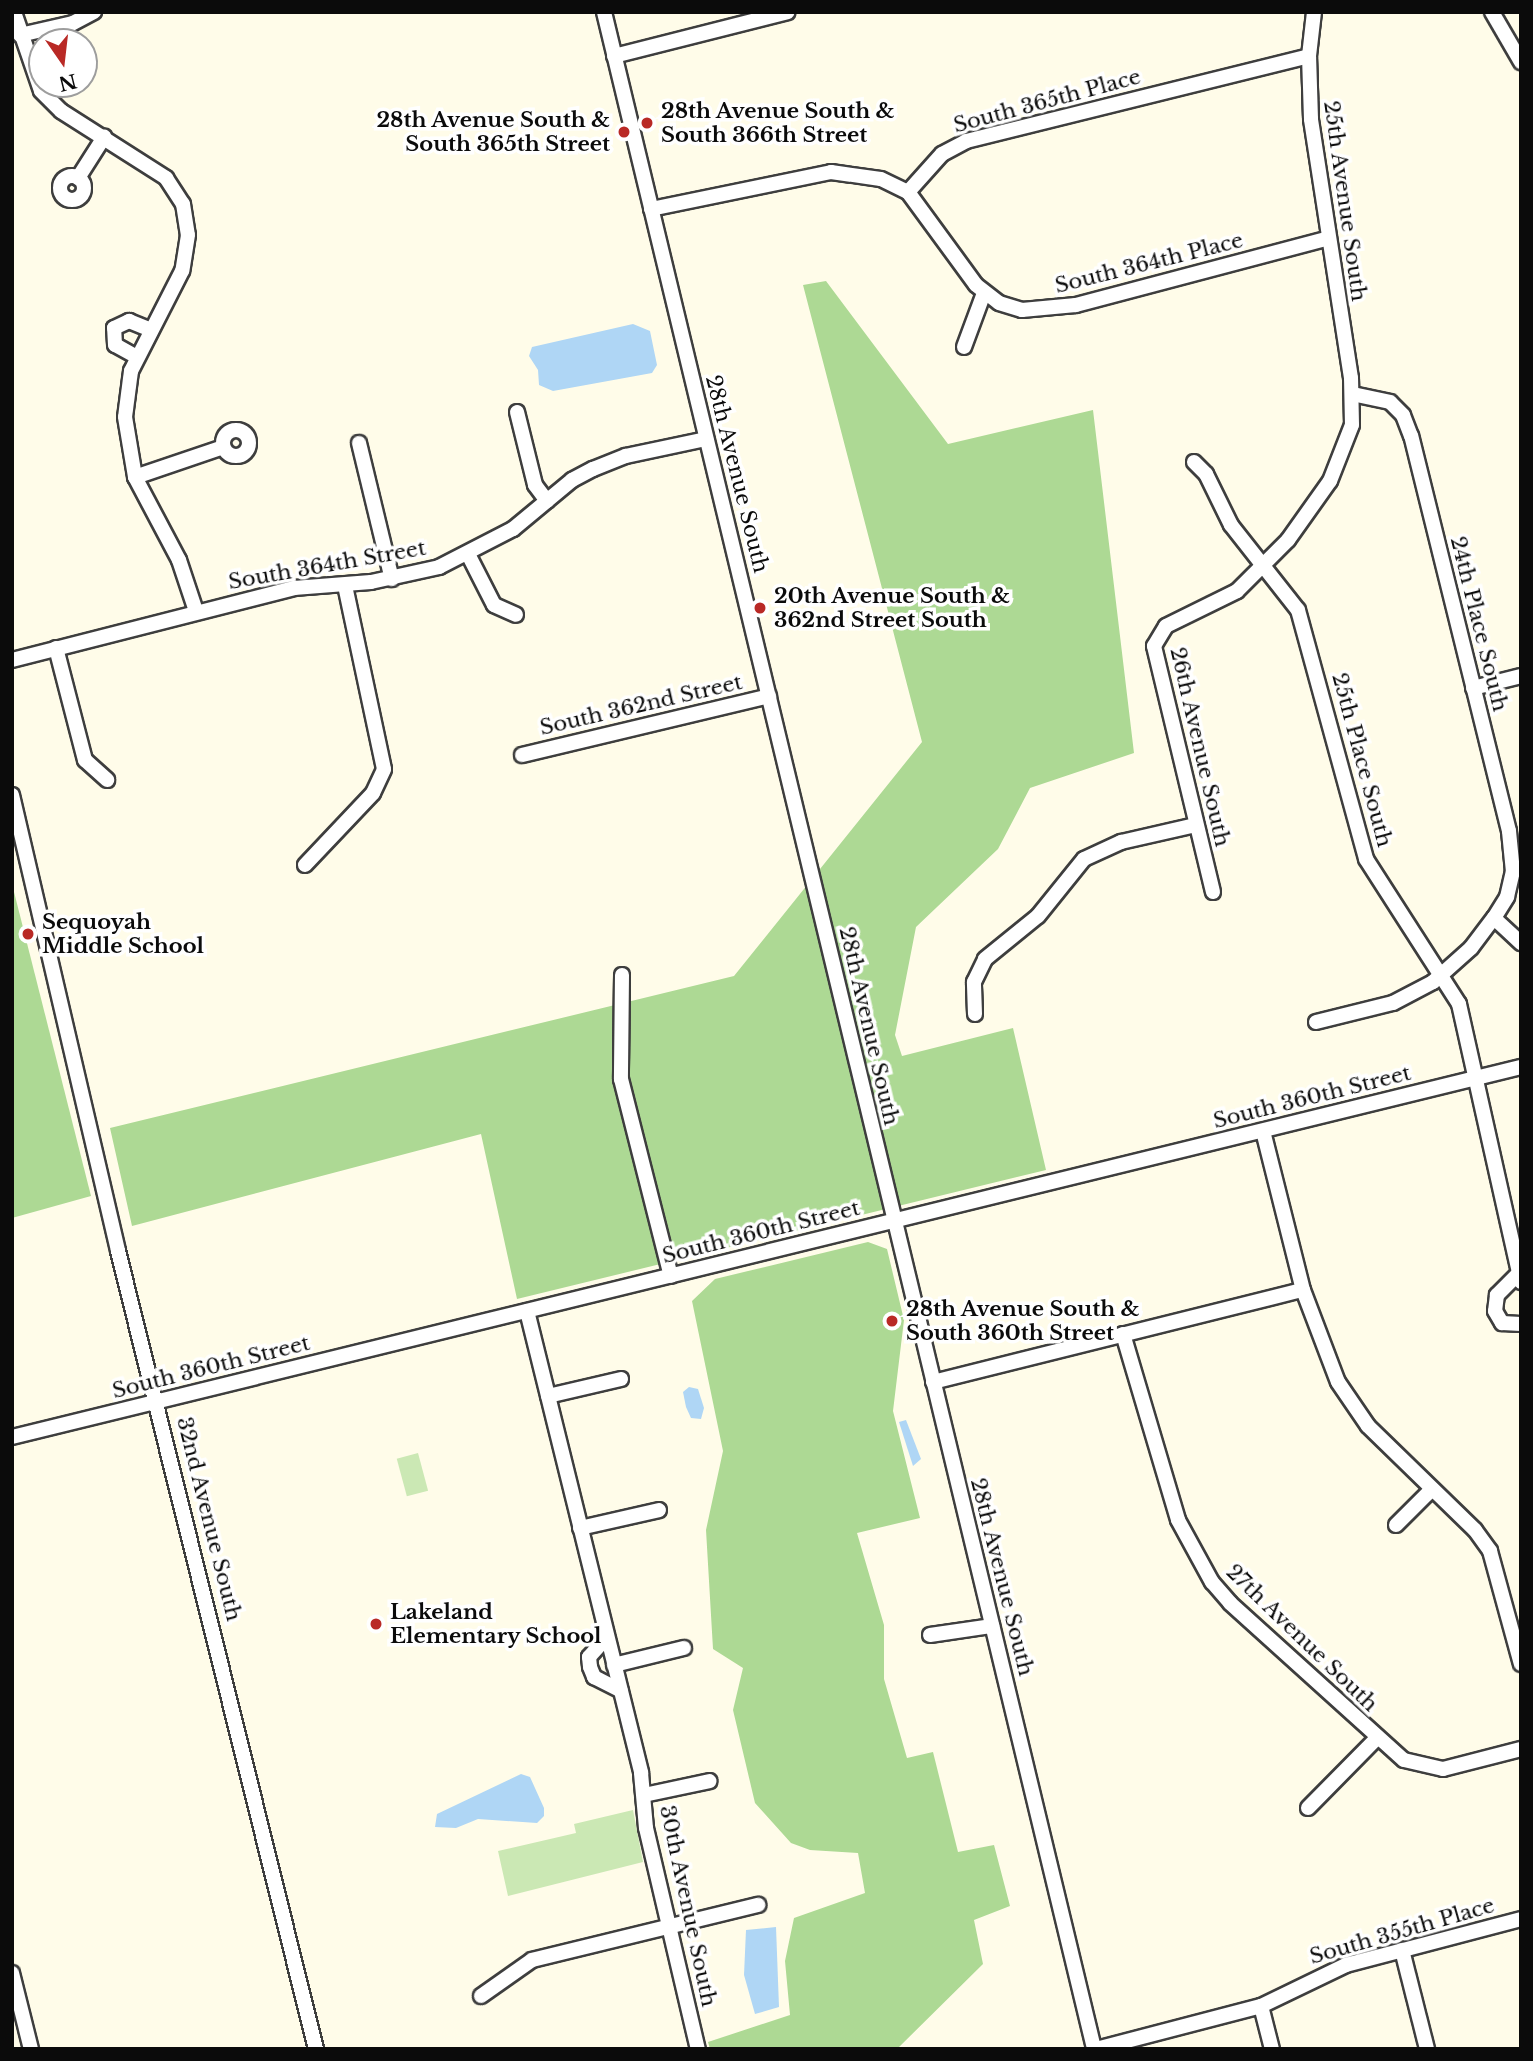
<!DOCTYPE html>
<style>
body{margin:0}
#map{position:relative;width:1533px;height:2061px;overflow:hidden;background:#fffce9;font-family:"Libre Baskerville",serif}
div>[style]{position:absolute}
.green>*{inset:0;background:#cbe8b4;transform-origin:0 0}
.forest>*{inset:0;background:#add994}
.water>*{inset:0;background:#afd6f5}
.roads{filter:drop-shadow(2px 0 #3e3e3e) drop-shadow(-2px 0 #3e3e3e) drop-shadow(0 2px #3e3e3e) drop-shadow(0 -2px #3e3e3e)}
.minor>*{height:14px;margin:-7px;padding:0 7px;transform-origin:7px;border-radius:7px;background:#fff}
.minor>.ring{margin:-7px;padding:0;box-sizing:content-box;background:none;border:14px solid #fff;border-radius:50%}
.dots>*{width:19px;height:19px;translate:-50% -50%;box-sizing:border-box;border:4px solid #fff;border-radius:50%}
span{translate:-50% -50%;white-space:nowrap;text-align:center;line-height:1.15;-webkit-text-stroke:7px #fff;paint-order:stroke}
.street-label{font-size:21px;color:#0b0b0b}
.poi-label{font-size:21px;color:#0b0b0b;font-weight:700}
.left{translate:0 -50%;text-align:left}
.right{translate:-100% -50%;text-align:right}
.frame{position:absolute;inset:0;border:14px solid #0b0b0b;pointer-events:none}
.north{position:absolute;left:28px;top:28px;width:70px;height:70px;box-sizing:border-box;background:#fff;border:2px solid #9d9d9d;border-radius:50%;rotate:166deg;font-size:19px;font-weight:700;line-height:28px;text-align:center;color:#0b0b0b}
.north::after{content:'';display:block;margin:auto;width:24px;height:32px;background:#b92925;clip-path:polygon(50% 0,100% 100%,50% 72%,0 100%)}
</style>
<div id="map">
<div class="green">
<div style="left:418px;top:1453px;width:39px;height:22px;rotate:75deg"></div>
<div style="clip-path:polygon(633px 1810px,643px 1862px,508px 1896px,498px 1851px,576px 1833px,574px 1824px)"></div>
</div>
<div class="forest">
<div style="clip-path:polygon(826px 281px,948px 444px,1093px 410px,1134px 753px,1030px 788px,998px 849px,916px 927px,895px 1035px,902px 1056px,1013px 1028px,1046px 1170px,517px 1299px,481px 1134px,132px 1226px,110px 1128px,734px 976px,922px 742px,803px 285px)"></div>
<div style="clip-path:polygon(12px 884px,91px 1196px,12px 1218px)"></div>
<div style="clip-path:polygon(868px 1242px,887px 1249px,904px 1320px,893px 1411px,920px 1518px,857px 1533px,884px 1625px,884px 1679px,907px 1758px,933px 1752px,958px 1852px,994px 1845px,1010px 1906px,974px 1920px,983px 1964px,897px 2049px,710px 2049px,708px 2042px,790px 2015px,785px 1961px,794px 1918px,865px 1893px,858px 1853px,810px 1850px,791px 1843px,755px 1803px,733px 1710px,743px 1668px,713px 1649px,706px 1530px,723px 1451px,692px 1301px,715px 1279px)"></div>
</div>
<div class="water">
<div style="clip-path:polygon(633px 324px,650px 331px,657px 365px,652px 373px,553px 391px,539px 385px,538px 370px,529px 356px,532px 347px)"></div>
<div style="clip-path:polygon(689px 1387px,698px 1389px,704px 1408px,701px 1419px,691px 1418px,686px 1407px,683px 1392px)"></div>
<div style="clip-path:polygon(906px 1420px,921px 1459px,913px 1466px,899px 1422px)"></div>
<div style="clip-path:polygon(521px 1774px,530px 1777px,544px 1808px,544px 1816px,537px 1823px,478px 1819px,456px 1828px,435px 1827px,437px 1814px)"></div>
<div style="clip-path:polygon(776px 1927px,779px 2007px,755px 2014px,744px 1975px,746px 1930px)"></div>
</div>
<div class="roads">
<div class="minor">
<div style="left:14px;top:12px;width:83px;rotate:71.1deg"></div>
<div style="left:41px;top:91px;width:28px;rotate:45deg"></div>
<div style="left:61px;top:111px;width:125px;rotate:32.5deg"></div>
<div style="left:166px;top:178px;width:31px;rotate:57deg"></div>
<div style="left:183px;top:204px;width:31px;rotate:81deg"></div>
<div style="left:188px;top:235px;width:36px;rotate:99deg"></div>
<div style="left:182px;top:271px;width:112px;rotate:117deg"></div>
<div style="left:131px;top:371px;width:46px;rotate:97.4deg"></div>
<div style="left:125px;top:417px;width:61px;rotate:80.5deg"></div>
<div style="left:135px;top:477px;width:94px;rotate:62.1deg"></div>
<div style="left:179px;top:560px;width:54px;rotate:71.6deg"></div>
<div style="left:604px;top:12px;width:2095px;rotate:76.47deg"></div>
<div style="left:1492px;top:12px;width:58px;rotate:59.9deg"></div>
<div style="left:20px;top:35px;width:54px;rotate:-12.8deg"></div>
<div style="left:73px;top:23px;width:24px;rotate:-28deg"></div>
<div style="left:614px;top:56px;width:179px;rotate:-14.2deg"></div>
<div class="ring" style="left:60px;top:176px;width:10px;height:10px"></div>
<div style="left:78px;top:178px;width:49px;rotate:-57.6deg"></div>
<div style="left:908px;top:192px;width:115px;rotate:53.8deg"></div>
<div style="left:976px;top:285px;width:29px;rotate:38deg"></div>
<div style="left:999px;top:303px;width:24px;rotate:17deg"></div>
<div style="left:1022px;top:310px;width:54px;rotate:-5.3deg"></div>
<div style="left:1076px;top:305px;width:259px;rotate:-14.8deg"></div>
<div style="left:651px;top:209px;width:184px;rotate:-11.6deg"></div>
<div style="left:831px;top:172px;width:50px;rotate:8deg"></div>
<div style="left:881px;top:179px;width:30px;rotate:26deg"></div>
<div style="left:908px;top:192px;width:51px;rotate:-48.2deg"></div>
<div style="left:942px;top:154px;width:27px;rotate:-28deg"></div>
<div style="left:966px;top:141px;width:353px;rotate:-13.9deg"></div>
<div style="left:964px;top:347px;width:58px;rotate:-69.7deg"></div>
<div style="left:137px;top:357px;width:25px;rotate:-151deg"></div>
<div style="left:115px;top:345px;width:17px;rotate:-93deg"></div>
<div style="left:114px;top:328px;width:17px;rotate:-25deg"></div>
<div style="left:129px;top:321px;width:24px;rotate:22deg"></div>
<div style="left:517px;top:412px;width:75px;rotate:76.1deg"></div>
<div style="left:535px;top:485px;width:20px;rotate:53deg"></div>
<div class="ring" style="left:223px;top:430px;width:12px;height:12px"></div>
<div style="left:359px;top:443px;width:140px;rotate:76.4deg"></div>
<div style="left:1194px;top:462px;width:17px;rotate:45deg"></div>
<div style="left:1206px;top:474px;width:57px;rotate:63.9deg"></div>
<div style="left:1231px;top:525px;width:108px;rotate:51.8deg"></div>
<div style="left:1298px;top:610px;width:258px;rotate:74.7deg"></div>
<div style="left:1366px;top:859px;width:172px;rotate:57.3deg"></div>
<div style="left:1459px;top:1004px;width:285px;rotate:77.4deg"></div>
<div style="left:135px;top:477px;width:93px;rotate:-18.8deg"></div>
<div style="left:468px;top:554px;width:57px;rotate:63deg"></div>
<div style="left:494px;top:605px;width:24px;rotate:24deg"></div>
<div style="left:56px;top:648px;width:116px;rotate:75.5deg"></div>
<div style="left:85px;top:760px;width:30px;rotate:42deg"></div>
<div style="left:12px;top:660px;width:291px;rotate:-14.3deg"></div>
<div style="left:294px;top:588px;width:77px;rotate:-4.5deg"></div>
<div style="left:371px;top:582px;width:70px;rotate:-12.4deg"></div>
<div style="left:439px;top:567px;width:83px;rotate:-27.2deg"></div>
<div style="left:513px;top:529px;width:77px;rotate:-39.7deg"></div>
<div style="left:572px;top:480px;width:24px;rotate:-28deg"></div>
<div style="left:593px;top:469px;width:35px;rotate:-22deg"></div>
<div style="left:626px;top:456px;width:82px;rotate:-12deg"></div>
<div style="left:1473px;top:688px;width:49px;rotate:-14deg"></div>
<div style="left:522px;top:755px;width:254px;rotate:-13.4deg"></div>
<div style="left:12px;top:795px;width:468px;rotate:76.9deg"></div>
<div style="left:118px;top:1251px;width:822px;rotate:76.07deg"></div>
<div style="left:305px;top:865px;width:99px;rotate:-46.6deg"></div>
<div style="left:373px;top:793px;width:26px;rotate:-65deg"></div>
<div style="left:384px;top:769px;width:187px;rotate:-102deg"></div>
<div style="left:1213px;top:892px;width:253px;rotate:-103.5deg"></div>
<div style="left:1154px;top:646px;width:23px;rotate:-59deg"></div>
<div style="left:1166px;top:626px;width:79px;rotate:-26.2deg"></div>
<div style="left:1237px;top:591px;width:72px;rotate:-45deg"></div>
<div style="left:1288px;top:540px;width:72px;rotate:-54.6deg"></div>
<div style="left:1330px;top:481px;width:60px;rotate:-68.6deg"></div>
<div style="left:1352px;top:425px;width:47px;rotate:-91.2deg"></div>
<div style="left:1351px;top:378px;width:262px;rotate:-98.8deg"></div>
<div style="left:1311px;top:119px;width:63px;rotate:-91.8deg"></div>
<div style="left:1309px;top:56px;width:44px;rotate:-83.5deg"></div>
<div style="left:1494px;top:918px;width:37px;rotate:43deg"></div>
<div style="left:622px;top:975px;width:104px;rotate:90.6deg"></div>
<div style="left:621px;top:1079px;width:203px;rotate:75.8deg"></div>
<div style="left:975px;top:1014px;width:32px;rotate:-92deg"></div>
<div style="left:974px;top:982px;width:25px;rotate:-64deg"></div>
<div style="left:985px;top:959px;width:68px;rotate:-39.1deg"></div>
<div style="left:1038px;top:916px;width:73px;rotate:-51.1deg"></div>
<div style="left:1084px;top:859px;width:41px;rotate:-24.7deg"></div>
<div style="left:1121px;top:842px;width:77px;rotate:-12.8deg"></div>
<div style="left:1316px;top:1022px;width:79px;rotate:-13.9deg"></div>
<div style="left:1393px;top:1003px;width:45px;rotate:-27.7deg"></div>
<div style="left:1433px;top:982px;width:51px;rotate:-41.8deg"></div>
<div style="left:1471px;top:948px;width:38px;rotate:-53deg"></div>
<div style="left:1494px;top:918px;width:25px;rotate:-58deg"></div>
<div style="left:1507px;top:897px;width:26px;rotate:-77deg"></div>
<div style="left:1513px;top:872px;width:41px;rotate:-95.6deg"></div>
<div style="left:1509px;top:831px;width:407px;rotate:-103.9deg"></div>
<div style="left:1411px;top:436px;width:22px;rotate:-111deg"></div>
<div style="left:1403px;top:415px;width:18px;rotate:-135deg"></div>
<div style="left:1390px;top:402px;width:38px;rotate:-168deg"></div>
<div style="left:1263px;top:1131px;width:164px;rotate:75.9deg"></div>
<div style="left:1303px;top:1290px;width:98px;rotate:69.2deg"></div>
<div style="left:1338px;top:1382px;width:53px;rotate:55.7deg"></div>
<div style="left:1368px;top:1426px;width:149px;rotate:44.2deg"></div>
<div style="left:1475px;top:1530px;width:26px;rotate:54deg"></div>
<div style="left:1490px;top:1551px;width:117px;rotate:74.7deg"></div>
<div style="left:1518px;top:1274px;width:30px;rotate:135deg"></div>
<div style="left:1497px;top:1295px;width:16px;rotate:97deg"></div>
<div style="left:1495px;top:1311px;width:14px;rotate:60deg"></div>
<div style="left:1502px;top:1323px;width:19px;rotate:3deg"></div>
<div style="left:527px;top:1311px;width:476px;rotate:76.1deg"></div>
<div style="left:641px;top:1773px;width:55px;rotate:84.8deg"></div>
<div style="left:646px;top:1828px;width:227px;rotate:76.8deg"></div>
<div style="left:1123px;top:1334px;width:194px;rotate:73.5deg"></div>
<div style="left:1178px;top:1520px;width:71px;rotate:61.3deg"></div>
<div style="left:1212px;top:1582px;width:28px;rotate:49deg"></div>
<div style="left:1230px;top:1603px;width:234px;rotate:42.1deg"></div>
<div style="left:1404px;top:1760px;width:40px;rotate:13deg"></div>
<div style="left:1443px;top:1769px;width:81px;rotate:-14.4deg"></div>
<div style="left:933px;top:1382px;width:381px;rotate:-14deg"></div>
<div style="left:548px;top:1396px;width:75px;rotate:-13.1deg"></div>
<div style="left:12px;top:1437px;width:1554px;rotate:-13.78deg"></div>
<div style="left:1396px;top:1525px;width:51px;rotate:-45deg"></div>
<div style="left:580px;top:1528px;width:81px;rotate:-12.8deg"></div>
<div style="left:930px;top:1635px;width:63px;rotate:-8.3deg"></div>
<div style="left:607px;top:1637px;width:27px;rotate:132deg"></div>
<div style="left:589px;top:1657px;width:10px;rotate:84deg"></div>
<div style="left:590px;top:1667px;width:11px;rotate:68deg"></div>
<div style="left:594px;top:1677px;width:30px;rotate:27deg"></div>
<div style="left:614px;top:1665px;width:72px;rotate:-13.7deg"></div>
<div style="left:644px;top:1795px;width:67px;rotate:-12deg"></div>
<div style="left:1308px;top:1808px;width:97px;rotate:-45.4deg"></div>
<div style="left:1402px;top:1950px;width:102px;rotate:75.8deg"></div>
<div style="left:12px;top:1973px;width:78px;rotate:76deg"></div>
<div style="left:481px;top:1996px;width:62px;rotate:-35.2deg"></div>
<div style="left:532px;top:1960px;width:233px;rotate:-13.7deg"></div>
<div style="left:1261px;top:2006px;width:44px;rotate:75.7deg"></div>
<div style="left:1096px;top:2049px;width:171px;rotate:-14.6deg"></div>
<div style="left:1261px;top:2006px;width:94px;rotate:-25.8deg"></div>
<div style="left:1346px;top:1965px;width:181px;rotate:-14.7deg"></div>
</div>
</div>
<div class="dots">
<div style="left:647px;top:123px;background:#b92925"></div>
<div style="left:624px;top:132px;background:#b92925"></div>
<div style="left:760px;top:608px;background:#b92925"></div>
<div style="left:28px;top:934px;background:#b92925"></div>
<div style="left:892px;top:1321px;background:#b92925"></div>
<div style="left:376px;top:1624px;background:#b92925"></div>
</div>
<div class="street-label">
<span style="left:1047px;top:101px;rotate:-15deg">South 365th Place</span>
<span style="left:1345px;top:201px;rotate:82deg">25th Avenue South</span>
<span style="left:1149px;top:263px;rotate:-14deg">South 364th Place</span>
<span style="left:737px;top:474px;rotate:76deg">28th Avenue South</span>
<span style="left:327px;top:565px;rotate:-10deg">South 364th Street</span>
<span style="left:1479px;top:624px;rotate:76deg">24th Place South</span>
<span style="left:641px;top:705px;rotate:-13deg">South 362nd Street</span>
<span style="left:1200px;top:747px;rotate:77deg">26th Avenue South</span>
<span style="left:1362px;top:760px;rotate:75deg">25th Place South</span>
<span style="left:869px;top:1026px;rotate:77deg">28th Avenue South</span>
<span style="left:1312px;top:1097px;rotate:-14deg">South 360th Street</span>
<span style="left:761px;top:1232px;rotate:-14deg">South 360th Street</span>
<span style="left:211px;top:1367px;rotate:-14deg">South 360th Street</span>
<span style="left:209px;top:1519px;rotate:76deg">32nd Avenue South</span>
<span style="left:1002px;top:1577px;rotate:76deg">28th Avenue South</span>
<span style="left:1302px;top:1638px;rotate:44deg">27th Avenue South</span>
<span style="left:688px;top:1906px;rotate:78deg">30th Avenue South</span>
<span style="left:1402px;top:1931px;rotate:-16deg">South 355th Place</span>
</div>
<div class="poi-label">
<span class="left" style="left:661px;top:123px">28th Avenue South &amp;<br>South 366th Street</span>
<span class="right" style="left:610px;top:132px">28th Avenue South &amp;<br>South 365th Street</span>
<span class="left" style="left:774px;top:608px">20th Avenue South &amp;<br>362nd Street South</span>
<span class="left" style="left:42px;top:934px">Sequoyah<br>Middle School</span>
<span class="left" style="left:906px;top:1321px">28th Avenue South &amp;<br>South 360th Street</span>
<span class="left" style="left:390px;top:1624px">Lakeland<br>Elementary School</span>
</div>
<div class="frame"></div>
<div class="north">N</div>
</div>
